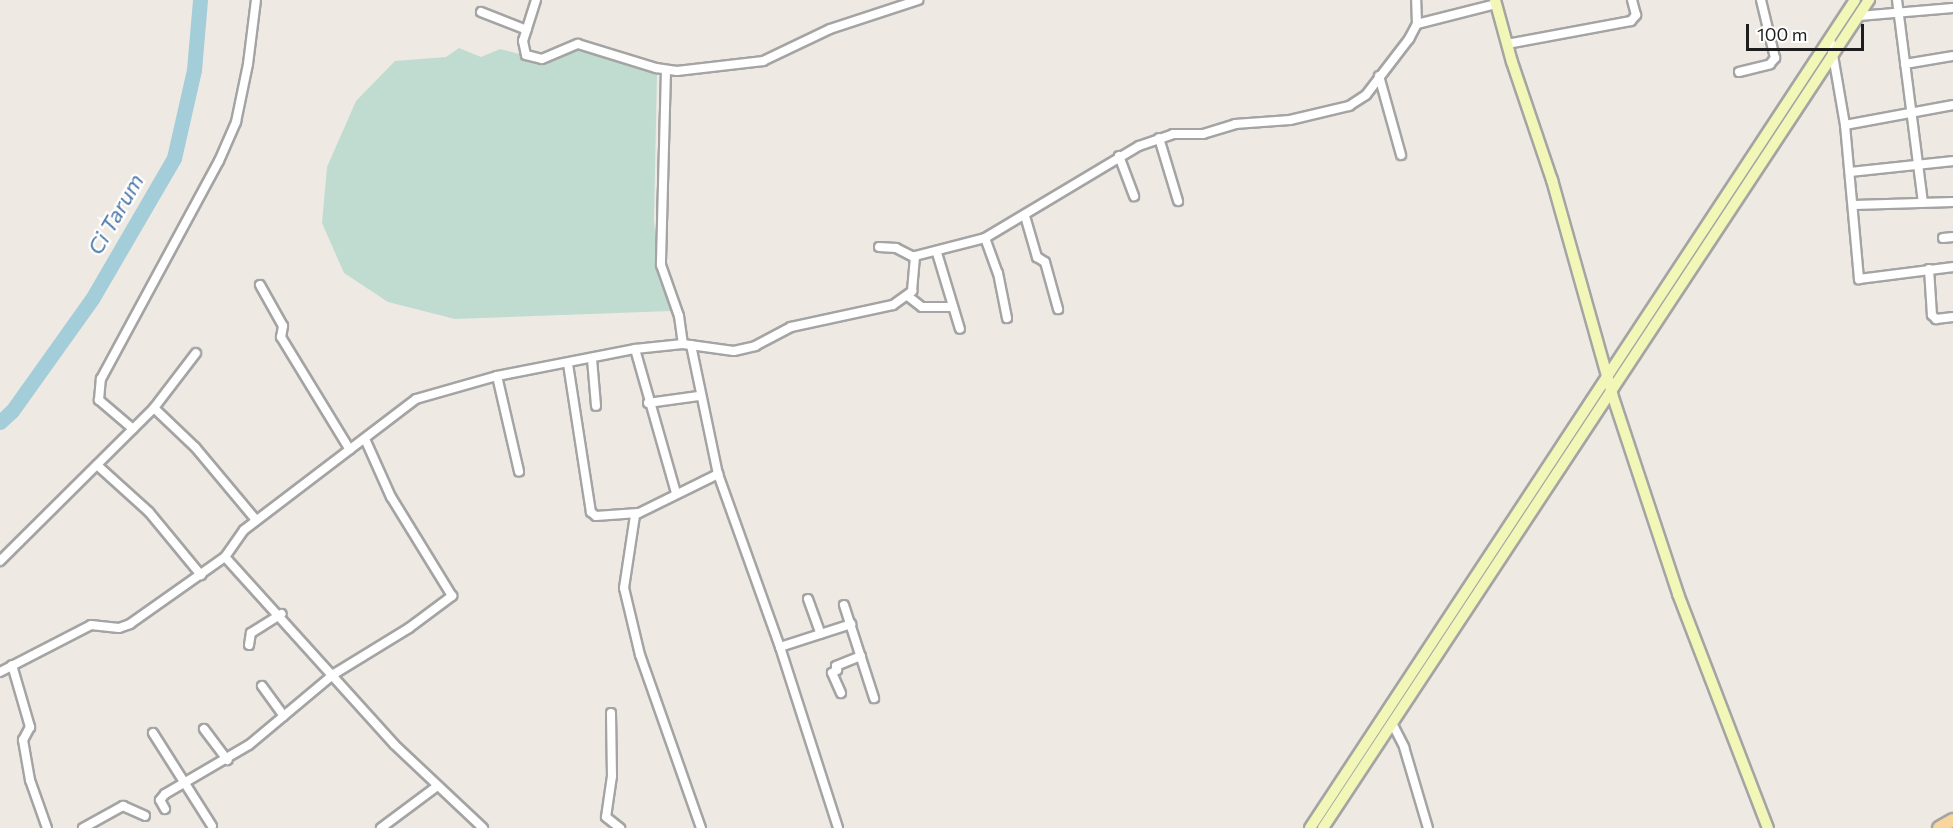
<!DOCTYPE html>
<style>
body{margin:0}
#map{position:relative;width:1953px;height:828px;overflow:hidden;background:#eeeae3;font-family:Commissioner,sans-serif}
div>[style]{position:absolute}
.wetland>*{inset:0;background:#c0dbd0}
.river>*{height:15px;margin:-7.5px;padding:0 7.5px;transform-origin:7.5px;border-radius:7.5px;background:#a4cdda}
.roads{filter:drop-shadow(2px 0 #a4a4a4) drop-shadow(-2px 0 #a4a4a4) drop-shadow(0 2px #a4a4a4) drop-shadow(0 -2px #a4a4a4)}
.street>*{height:8px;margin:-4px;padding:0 4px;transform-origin:4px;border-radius:4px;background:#fff}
.secondary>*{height:10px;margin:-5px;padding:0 5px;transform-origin:5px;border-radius:5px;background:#f2f7b8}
.primary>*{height:12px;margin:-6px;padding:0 6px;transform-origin:6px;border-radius:6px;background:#f9d49d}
span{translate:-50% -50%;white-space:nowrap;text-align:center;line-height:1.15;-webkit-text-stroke:4.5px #fff;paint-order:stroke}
.water-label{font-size:22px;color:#4d78a9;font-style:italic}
.scale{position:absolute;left:1746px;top:24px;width:118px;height:27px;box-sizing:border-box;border:3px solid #1d1d1d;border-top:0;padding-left:8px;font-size:18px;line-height:21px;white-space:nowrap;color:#1d1d1d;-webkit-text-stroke:4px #fff;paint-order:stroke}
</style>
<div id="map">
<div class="wetland">
<div style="clip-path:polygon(578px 44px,657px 74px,654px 218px,658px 276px,671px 311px,455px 319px,388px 302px,344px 273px,322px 223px,327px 167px,356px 101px,395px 61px,446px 57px,459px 48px,481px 57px,500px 49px,531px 57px)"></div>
</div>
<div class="river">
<div style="left:0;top:422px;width:16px;rotate:-43deg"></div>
<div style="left:12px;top:411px;width:138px;rotate:-54.5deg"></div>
<div style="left:92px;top:299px;width:163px;rotate:-59.8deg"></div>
<div style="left:174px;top:158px;width:90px;rotate:-77.2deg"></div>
<div style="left:194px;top:70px;width:70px;rotate:-85.1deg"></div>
</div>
<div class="roads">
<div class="street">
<div style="left:536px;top:0;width:43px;rotate:107.6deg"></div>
<div style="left:523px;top:41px;width:14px;rotate:78deg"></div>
<div style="left:526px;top:55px;width:16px;rotate:14deg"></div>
<div style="left:542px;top:59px;width:39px;rotate:-23deg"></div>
<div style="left:578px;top:44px;width:82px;rotate:17.1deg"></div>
<div style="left:656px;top:68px;width:21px;rotate:8deg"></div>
<div style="left:677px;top:71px;width:87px;rotate:-6.6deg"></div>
<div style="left:763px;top:61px;width:74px;rotate:-25.5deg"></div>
<div style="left:830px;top:29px;width:93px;rotate:-18.2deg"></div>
<div style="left:1897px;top:0;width:204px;rotate:82.7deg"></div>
<div style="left:481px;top:12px;width:49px;rotate:21.4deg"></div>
<div style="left:1859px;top:16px;width:94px;rotate:-4.9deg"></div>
<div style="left:1417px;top:24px;width:81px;rotate:-14.2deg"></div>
<div style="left:1830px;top:38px;width:88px;rotate:80.2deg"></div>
<div style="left:1845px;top:125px;width:155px;rotate:84.8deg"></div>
<div style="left:1859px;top:279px;width:95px;rotate:-7.3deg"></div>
<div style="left:1507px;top:44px;width:126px;rotate:-10.5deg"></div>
<div style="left:1631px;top:21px;width:8px;rotate:-50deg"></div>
<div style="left:1636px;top:15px;width:16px;rotate:-105deg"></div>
<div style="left:1905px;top:64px;width:49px;rotate:-9.5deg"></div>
<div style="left:666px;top:70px;width:195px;rotate:91.5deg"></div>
<div style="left:661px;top:265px;width:54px;rotate:70.6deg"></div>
<div style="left:679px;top:316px;width:28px;rotate:82deg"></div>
<div style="left:1739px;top:72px;width:32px;rotate:-14deg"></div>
<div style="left:1770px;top:64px;width:8px;rotate:-50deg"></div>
<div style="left:1775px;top:58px;width:60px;rotate:-103.6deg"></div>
<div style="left:1379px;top:76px;width:82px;rotate:74.4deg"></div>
<div style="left:1845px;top:125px;width:110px;rotate:-10.5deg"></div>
<div style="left:1159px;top:138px;width:66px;rotate:73.2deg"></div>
<div style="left:1119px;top:156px;width:43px;rotate:69.4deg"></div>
<div style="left:1850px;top:172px;width:104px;rotate:-6.1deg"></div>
<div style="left:1854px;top:205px;width:99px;rotate:-1.7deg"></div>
<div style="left:1025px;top:216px;width:43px;rotate:73.7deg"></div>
<div style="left:1037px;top:257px;width:9px;rotate:32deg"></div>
<div style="left:1045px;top:262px;width:49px;rotate:74.5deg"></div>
<div style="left:985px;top:238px;width:37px;rotate:70deg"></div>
<div style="left:998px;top:273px;width:46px;rotate:78.7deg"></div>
<div style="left:1943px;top:238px;width:10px;rotate:-6deg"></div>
<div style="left:879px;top:247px;width:17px;rotate:3deg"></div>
<div style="left:896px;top:248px;width:20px;rotate:27deg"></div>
<div style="left:937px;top:253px;width:79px;rotate:73.2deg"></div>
<div style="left:1929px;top:269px;width:46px;rotate:86.3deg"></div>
<div style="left:1932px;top:315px;width:6px;rotate:45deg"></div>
<div style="left:1936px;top:319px;width:17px;rotate:-7deg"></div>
<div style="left:260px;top:285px;width:47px;rotate:60.7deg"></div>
<div style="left:283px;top:326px;width:11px;rotate:100deg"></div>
<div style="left:281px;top:337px;width:132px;rotate:58.6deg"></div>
<div style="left:909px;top:297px;width:16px;rotate:38deg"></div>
<div style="left:922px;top:307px;width:31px"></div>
<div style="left:691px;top:345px;width:132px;rotate:78.2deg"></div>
<div style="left:718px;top:474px;width:184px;rotate:70.3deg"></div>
<div style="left:780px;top:647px;width:190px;rotate:72.2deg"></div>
<div style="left:635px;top:349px;width:150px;rotate:74.1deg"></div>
<div style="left:592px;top:359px;width:47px;rotate:85.1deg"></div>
<div style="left:568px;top:364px;width:150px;rotate:81.2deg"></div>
<div style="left:591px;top:512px;width:6px;rotate:39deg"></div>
<div style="left:596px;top:516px;width:42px;rotate:-4.1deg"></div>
<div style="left:497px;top:376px;width:98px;rotate:77deg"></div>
<div style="left:648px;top:403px;width:51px;rotate:-7.8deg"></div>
<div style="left:154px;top:408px;width:57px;rotate:43.6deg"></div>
<div style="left:195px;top:447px;width:95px;rotate:50.1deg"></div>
<div style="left:133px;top:429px;width:45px;rotate:-139.5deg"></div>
<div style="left:99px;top:400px;width:21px;rotate:-85deg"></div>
<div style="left:101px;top:379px;width:248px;rotate:-61.6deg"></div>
<div style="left:219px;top:161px;width:43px;rotate:-66.4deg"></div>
<div style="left:236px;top:122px;width:59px;rotate:-78.3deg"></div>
<div style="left:248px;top:64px;width:64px;rotate:-82.9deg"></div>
<div style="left:97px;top:465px;width:70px;rotate:42.1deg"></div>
<div style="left:149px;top:512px;width:82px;rotate:50.5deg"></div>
<div style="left:0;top:561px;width:217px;rotate:-44.8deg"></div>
<div style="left:154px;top:408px;width:69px;rotate:-52.6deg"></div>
<div style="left:808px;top:599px;width:37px;rotate:70deg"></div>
<div style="left:844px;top:605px;width:98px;rotate:72.1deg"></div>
<div style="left:249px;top:645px;width:12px;rotate:-81deg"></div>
<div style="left:251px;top:633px;width:36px;rotate:-32deg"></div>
<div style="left:780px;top:647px;width:75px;rotate:-17.9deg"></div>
<div style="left:12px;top:665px;width:65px;rotate:73.8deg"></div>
<div style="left:30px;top:727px;width:15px;rotate:118deg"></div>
<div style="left:23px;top:740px;width:41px;rotate:80.1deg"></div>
<div style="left:30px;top:780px;width:51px;rotate:70.5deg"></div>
<div style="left:0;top:672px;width:102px;rotate:-27.3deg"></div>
<div style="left:91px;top:625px;width:28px;rotate:6deg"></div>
<div style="left:119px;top:628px;width:12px;rotate:-20deg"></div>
<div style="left:130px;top:624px;width:116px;rotate:-35.2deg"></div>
<div style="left:262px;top:686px;width:37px;rotate:54deg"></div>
<div style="left:841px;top:693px;width:22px;rotate:-114deg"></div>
<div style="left:832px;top:673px;width:6px;rotate:-31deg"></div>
<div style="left:837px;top:670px;width:4px;rotate:-104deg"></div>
<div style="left:836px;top:666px;width:27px;rotate:-22deg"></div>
<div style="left:611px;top:713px;width:63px;rotate:89.1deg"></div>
<div style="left:612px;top:776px;width:41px;rotate:98.3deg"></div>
<div style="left:606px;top:817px;width:18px;rotate:38deg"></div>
<div style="left:1392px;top:723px;width:27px;rotate:63deg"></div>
<div style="left:1404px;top:747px;width:84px;rotate:73.5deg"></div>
<div style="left:204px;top:729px;width:39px;rotate:53deg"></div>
<div style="left:153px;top:733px;width:110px;rotate:57.6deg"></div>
<div style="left:165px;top:809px;width:10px;rotate:-119deg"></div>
<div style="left:160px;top:800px;width:8px;rotate:-50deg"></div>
<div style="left:165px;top:794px;width:97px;rotate:-30.3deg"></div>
<div style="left:249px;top:745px;width:111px;rotate:-39.9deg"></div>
<div style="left:334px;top:674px;width:88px;rotate:-31.5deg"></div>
<div style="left:409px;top:628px;width:54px;rotate:-36.7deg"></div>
<div style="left:452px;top:596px;width:116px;rotate:-121.6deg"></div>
<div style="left:391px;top:497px;width:64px;rotate:-114.1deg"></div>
<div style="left:83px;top:828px;width:46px;rotate:-28.8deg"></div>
<div style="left:123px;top:806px;width:24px;rotate:24deg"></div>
<div style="left:381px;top:828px;width:69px;rotate:-36.7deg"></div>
<div style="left:483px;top:828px;width:122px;rotate:-136.7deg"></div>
<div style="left:394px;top:744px;width:252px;rotate:-132.1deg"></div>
<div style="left:225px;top:557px;width:33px;rotate:-55deg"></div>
<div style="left:244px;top:530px;width:216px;rotate:-37.3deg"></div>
<div style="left:416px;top:399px;width:84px;rotate:-15.9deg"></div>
<div style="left:497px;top:376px;width:141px;rotate:-11.1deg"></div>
<div style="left:635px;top:349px;width:48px;rotate:-5.9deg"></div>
<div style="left:683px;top:344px;width:51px;rotate:7.8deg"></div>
<div style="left:734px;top:351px;width:22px;rotate:-13deg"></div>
<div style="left:755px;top:346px;width:41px;rotate:-27.8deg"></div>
<div style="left:791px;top:327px;width:104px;rotate:-12.2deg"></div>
<div style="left:893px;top:305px;width:24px;rotate:-36deg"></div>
<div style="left:912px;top:291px;width:35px;rotate:-85deg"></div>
<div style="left:915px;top:256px;width:72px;rotate:-14.4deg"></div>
<div style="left:985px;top:238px;width:179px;rotate:-30.9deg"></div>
<div style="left:1139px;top:146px;width:36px;rotate:-19deg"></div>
<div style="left:1173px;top:134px;width:30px"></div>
<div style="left:1203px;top:134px;width:34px;rotate:-17deg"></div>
<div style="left:1235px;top:124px;width:55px;rotate:-4.2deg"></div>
<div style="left:1290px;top:120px;width:61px;rotate:-13.3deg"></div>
<div style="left:1349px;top:106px;width:20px;rotate:-33deg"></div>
<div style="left:1366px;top:95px;width:71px;rotate:-52.5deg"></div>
<div style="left:1409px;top:39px;width:17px;rotate:-62deg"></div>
<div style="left:1417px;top:24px;width:24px;rotate:-92deg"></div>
<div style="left:701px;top:828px;width:183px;rotate:-109.4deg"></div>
<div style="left:640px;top:655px;width:69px;rotate:-103.4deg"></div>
<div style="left:624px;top:588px;width:74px;rotate:-81.4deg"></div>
<div style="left:635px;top:515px;width:93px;rotate:-26.3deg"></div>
</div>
<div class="secondary">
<div style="left:1495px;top:0;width:64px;rotate:74.7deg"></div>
<div style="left:1512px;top:62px;width:125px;rotate:71.3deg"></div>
<div style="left:1552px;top:180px;width:222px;rotate:74.3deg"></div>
<div style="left:1612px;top:394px;width:211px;rotate:71.7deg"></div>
<div style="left:1678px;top:594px;width:251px;rotate:69deg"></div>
<div style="left:1310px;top:828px;width:991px;rotate:-56.65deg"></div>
<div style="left:1323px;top:828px;width:992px;rotate:-56.6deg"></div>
</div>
<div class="primary">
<div style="left:1939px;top:828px;width:16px;rotate:-30deg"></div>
</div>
</div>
<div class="water-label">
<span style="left:115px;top:214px;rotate:-60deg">Ci Tarum</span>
</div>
<div class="scale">100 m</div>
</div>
